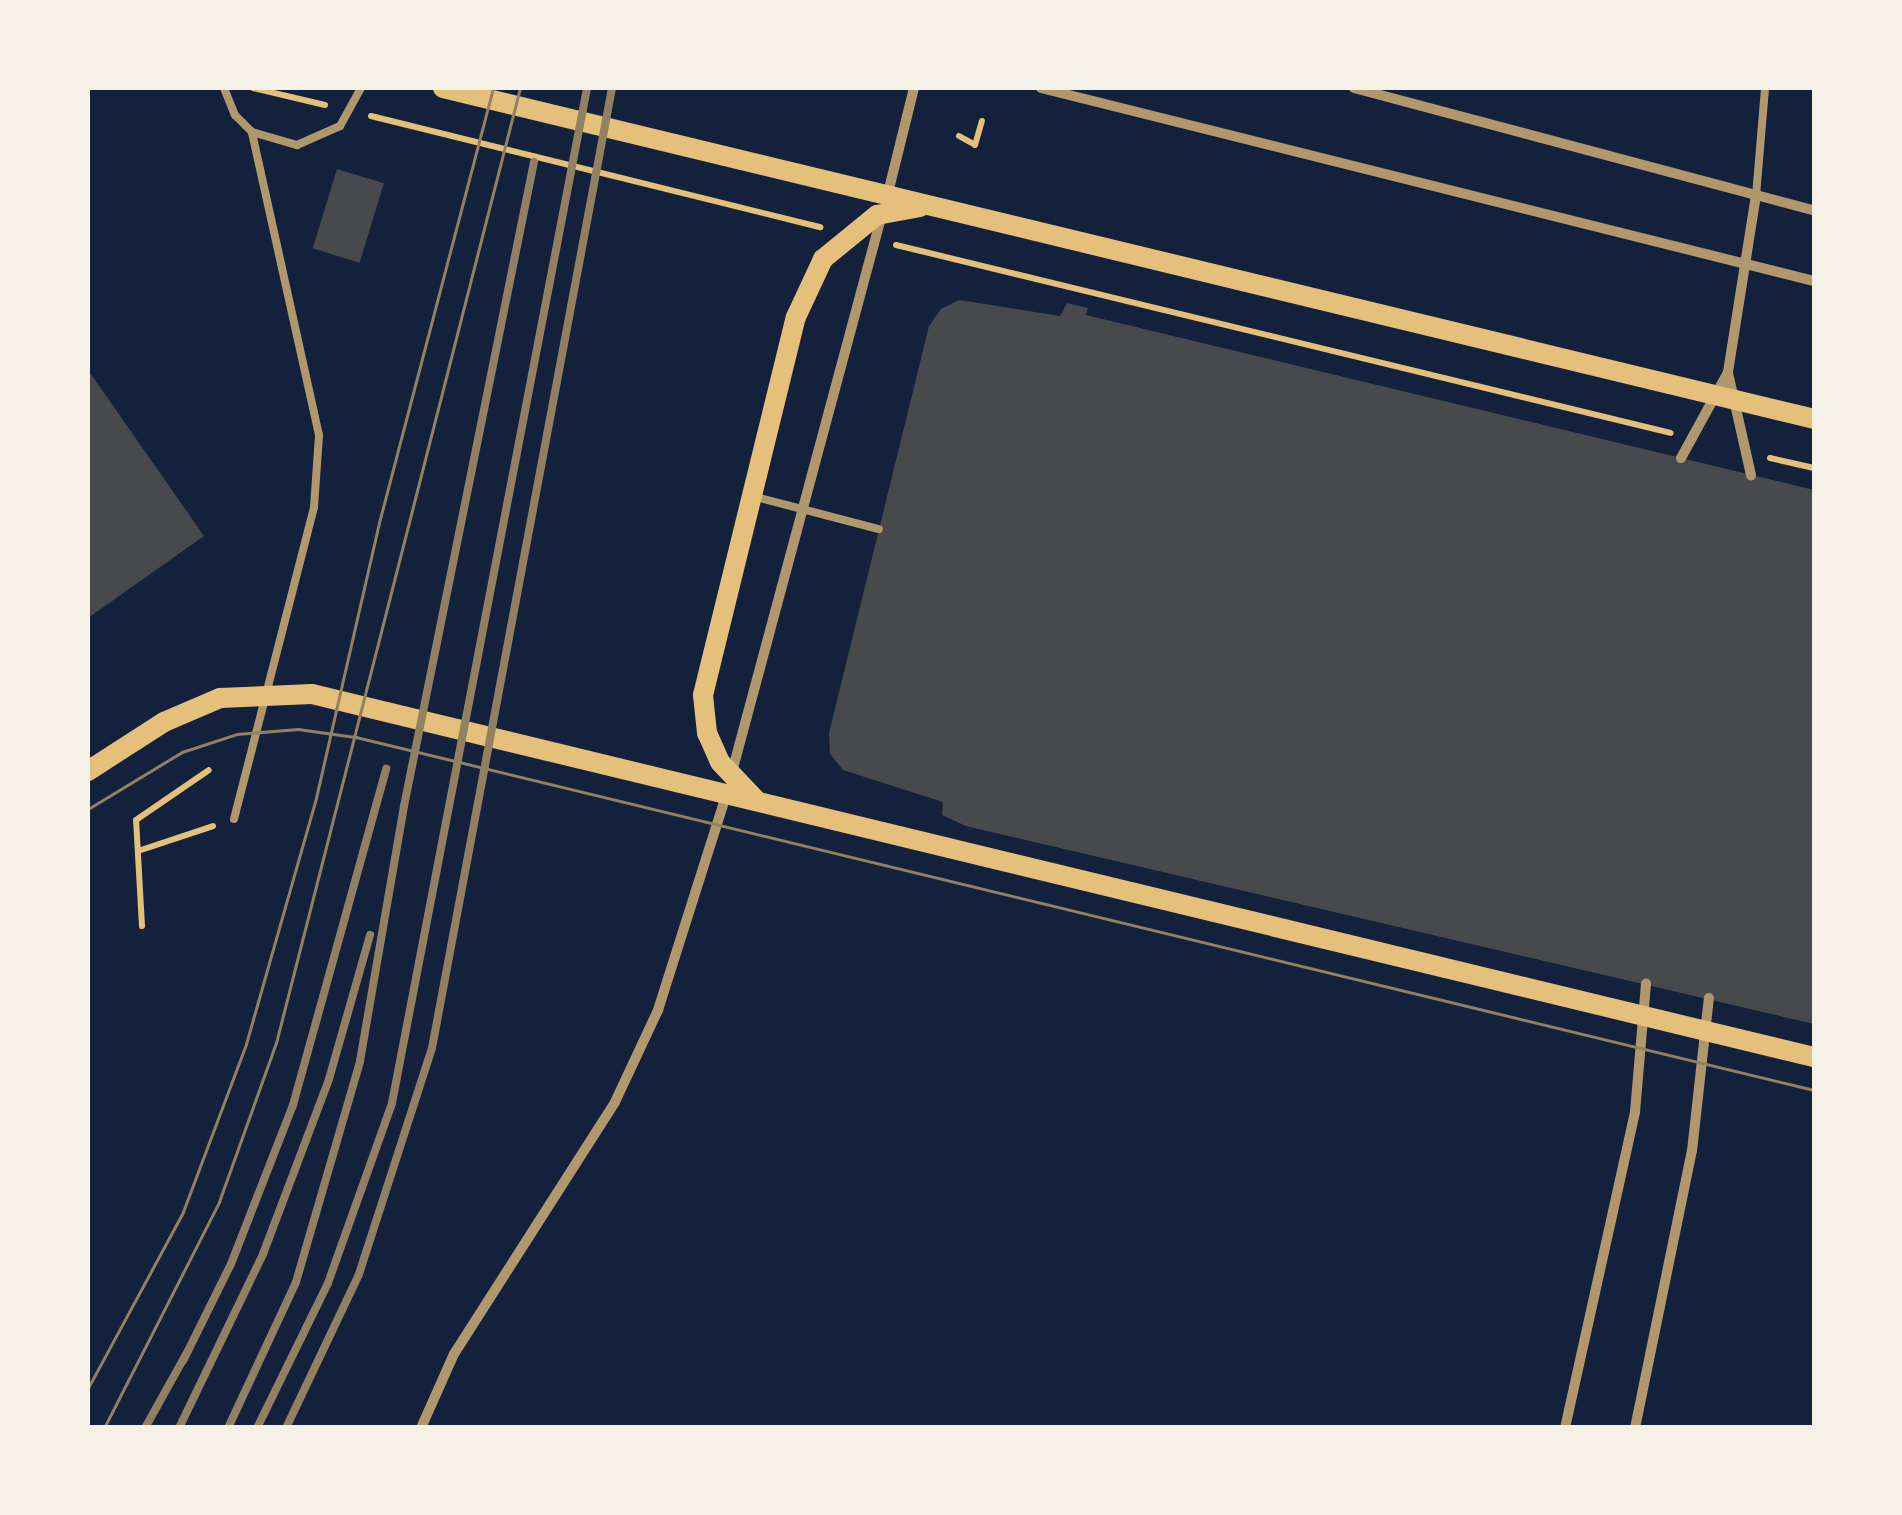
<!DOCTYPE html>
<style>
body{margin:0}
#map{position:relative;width:1902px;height:1515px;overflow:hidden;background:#14213d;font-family:"DM Sans",sans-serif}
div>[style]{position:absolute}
.building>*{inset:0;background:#48494c;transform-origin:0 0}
.path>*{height:6px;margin:-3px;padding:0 3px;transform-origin:3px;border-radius:3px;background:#e5c07b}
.service>*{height:8px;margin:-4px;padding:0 4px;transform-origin:4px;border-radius:4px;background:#b1986c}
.minor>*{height:10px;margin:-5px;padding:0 5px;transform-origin:5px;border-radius:5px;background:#b1986c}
.secondary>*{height:20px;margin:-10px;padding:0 10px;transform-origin:10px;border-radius:10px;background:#e5c07b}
.tram>*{height:2.5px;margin:-1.25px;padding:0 1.25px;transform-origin:1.25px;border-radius:1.25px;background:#918062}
.rail>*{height:8px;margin:-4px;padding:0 4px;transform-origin:4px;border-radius:4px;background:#918062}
span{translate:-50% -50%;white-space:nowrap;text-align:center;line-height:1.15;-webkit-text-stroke:8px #f6f1e7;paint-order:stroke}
.frame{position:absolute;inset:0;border:90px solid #f6f1e7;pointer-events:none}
</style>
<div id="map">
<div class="building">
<div style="left:337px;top:169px;width:49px;height:83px;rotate:17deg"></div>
<div style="clip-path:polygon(959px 300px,1060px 316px,1067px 303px,1088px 308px,1086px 315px,1814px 490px,1814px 1024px,966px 826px,942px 815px,943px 802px,843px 770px,830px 754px,829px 733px,929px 326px,941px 309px)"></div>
<div style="clip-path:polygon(88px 370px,204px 536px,88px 618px)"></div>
</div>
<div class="path">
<div style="left:253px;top:88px;width:74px;rotate:13.3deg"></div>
<div style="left:371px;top:116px;width:463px;rotate:13.9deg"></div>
<div style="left:959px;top:136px;width:18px;rotate:29deg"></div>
<div style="left:975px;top:145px;width:25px;rotate:-74deg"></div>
<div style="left:896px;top:245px;width:797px;rotate:13.64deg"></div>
<div style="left:1770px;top:458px;width:45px;rotate:12.8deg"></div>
<div style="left:138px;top:851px;width:79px;rotate:-18.4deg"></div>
<div style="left:142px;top:926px;width:106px;rotate:-93.2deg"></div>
<div style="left:136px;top:820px;width:88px;rotate:-34.4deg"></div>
</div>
<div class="service">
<div style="left:224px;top:88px;width:29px;rotate:68deg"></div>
<div style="left:235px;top:115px;width:24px;rotate:45deg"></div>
<div style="left:252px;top:132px;width:47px;rotate:16.1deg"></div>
<div style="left:297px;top:145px;width:47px;rotate:-23.8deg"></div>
<div style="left:340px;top:126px;width:43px;rotate:-61.1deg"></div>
<div style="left:1756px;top:196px;width:108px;rotate:-85.2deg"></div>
<div style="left:752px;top:496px;width:131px;rotate:14.6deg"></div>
<div style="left:234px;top:819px;width:322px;rotate:-75.6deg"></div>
<div style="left:314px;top:507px;width:72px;rotate:-86deg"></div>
<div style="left:319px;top:435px;width:310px;rotate:-102.5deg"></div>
</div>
<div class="minor">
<div style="left:1041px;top:88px;width:797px;rotate:14.02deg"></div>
<div style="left:1354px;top:88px;width:476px;rotate:14.9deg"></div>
<div style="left:887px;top:197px;width:112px;rotate:-76.1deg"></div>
<div style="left:1728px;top:373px;width:105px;rotate:77.3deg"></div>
<div style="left:1681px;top:458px;width:98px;rotate:-61.3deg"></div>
<div style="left:1728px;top:372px;width:178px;rotate:-81deg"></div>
<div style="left:732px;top:772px;width:578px;rotate:-74.95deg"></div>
<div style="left:421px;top:1428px;width:81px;rotate:-66deg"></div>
<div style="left:454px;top:1354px;width:299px;rotate:-57.4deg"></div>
<div style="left:615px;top:1102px;width:102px;rotate:-64.9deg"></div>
<div style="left:658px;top:1010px;width:228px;rotate:-72.4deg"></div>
<div style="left:1565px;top:1428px;width:324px;rotate:-77.5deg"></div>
<div style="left:1635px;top:1112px;width:129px;rotate:-85.1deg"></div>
<div style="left:1635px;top:1428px;width:283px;rotate:-78.4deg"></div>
<div style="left:1692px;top:1151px;width:154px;rotate:-83.7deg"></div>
</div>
<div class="secondary">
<div style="left:443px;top:88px;width:1410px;rotate:13.57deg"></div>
<div style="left:88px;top:771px;width:90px;rotate:-32.8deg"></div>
<div style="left:164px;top:722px;width:61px;rotate:-23.2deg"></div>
<div style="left:220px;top:698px;width:92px;rotate:-2.5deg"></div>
<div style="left:312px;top:694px;width:1545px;rotate:13.59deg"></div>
<div style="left:756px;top:800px;width:52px;rotate:-133.5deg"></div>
<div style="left:720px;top:762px;width:32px;rotate:-114deg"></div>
<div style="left:707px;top:733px;width:38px;rotate:-96deg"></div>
<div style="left:703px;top:695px;width:389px;rotate:-76.2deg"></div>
<div style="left:796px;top:317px;width:64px;rotate:-65deg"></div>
<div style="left:823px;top:259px;width:70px;rotate:-39.2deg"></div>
<div style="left:877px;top:215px;width:44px;rotate:-10.5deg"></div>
</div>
<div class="tram">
<div style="left:88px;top:809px;width:110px;rotate:-31.2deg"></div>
<div style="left:182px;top:752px;width:58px;rotate:-18.1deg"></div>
<div style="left:237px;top:734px;width:61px;rotate:-4.7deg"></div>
<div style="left:298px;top:729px;width:59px;rotate:7.9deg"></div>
<div style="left:356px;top:737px;width:1500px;rotate:13.61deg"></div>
<div style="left:88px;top:1388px;width:200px;rotate:-61.6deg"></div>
<div style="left:183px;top:1212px;width:179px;rotate:-69.4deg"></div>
<div style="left:246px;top:1044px;width:256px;rotate:-74.1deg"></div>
<div style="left:316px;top:798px;width:286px;rotate:-77.1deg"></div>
<div style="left:380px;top:519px;width:446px;rotate:-75.3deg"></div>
<div style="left:104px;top:1428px;width:254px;rotate:-63deg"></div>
<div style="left:219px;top:1202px;width:169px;rotate:-70.3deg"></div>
<div style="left:276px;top:1043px;width:986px;rotate:-75.67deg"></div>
</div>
<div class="rail">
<div style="left:183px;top:1361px;width:108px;rotate:-63.7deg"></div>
<div style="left:231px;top:1264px;width:171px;rotate:-68.7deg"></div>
<div style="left:293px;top:1105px;width:349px;rotate:-74.5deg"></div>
<div style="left:145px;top:1428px;width:90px;rotate:-60.9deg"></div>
<div style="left:179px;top:1428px;width:193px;rotate:-64.2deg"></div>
<div style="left:263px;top:1254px;width:187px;rotate:-69.3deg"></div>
<div style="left:329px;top:1079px;width:150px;rotate:-74.1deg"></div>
<div style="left:228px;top:1428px;width:161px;rotate:-65deg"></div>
<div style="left:296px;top:1282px;width:230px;rotate:-73.8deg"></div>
<div style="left:360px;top:1061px;width:259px;rotate:-80.2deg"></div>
<div style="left:404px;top:806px;width:657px;rotate:-78.59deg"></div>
<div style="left:257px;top:1428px;width:161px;rotate:-63.9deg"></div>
<div style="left:328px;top:1283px;width:191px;rotate:-70.4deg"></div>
<div style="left:392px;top:1103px;width:1034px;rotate:-79.12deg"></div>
<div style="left:286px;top:1428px;width:170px;rotate:-64.6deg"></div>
<div style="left:359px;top:1274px;width:237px;rotate:-72.1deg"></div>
<div style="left:432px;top:1048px;width:977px;rotate:-79.38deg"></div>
</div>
<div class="frame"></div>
</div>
